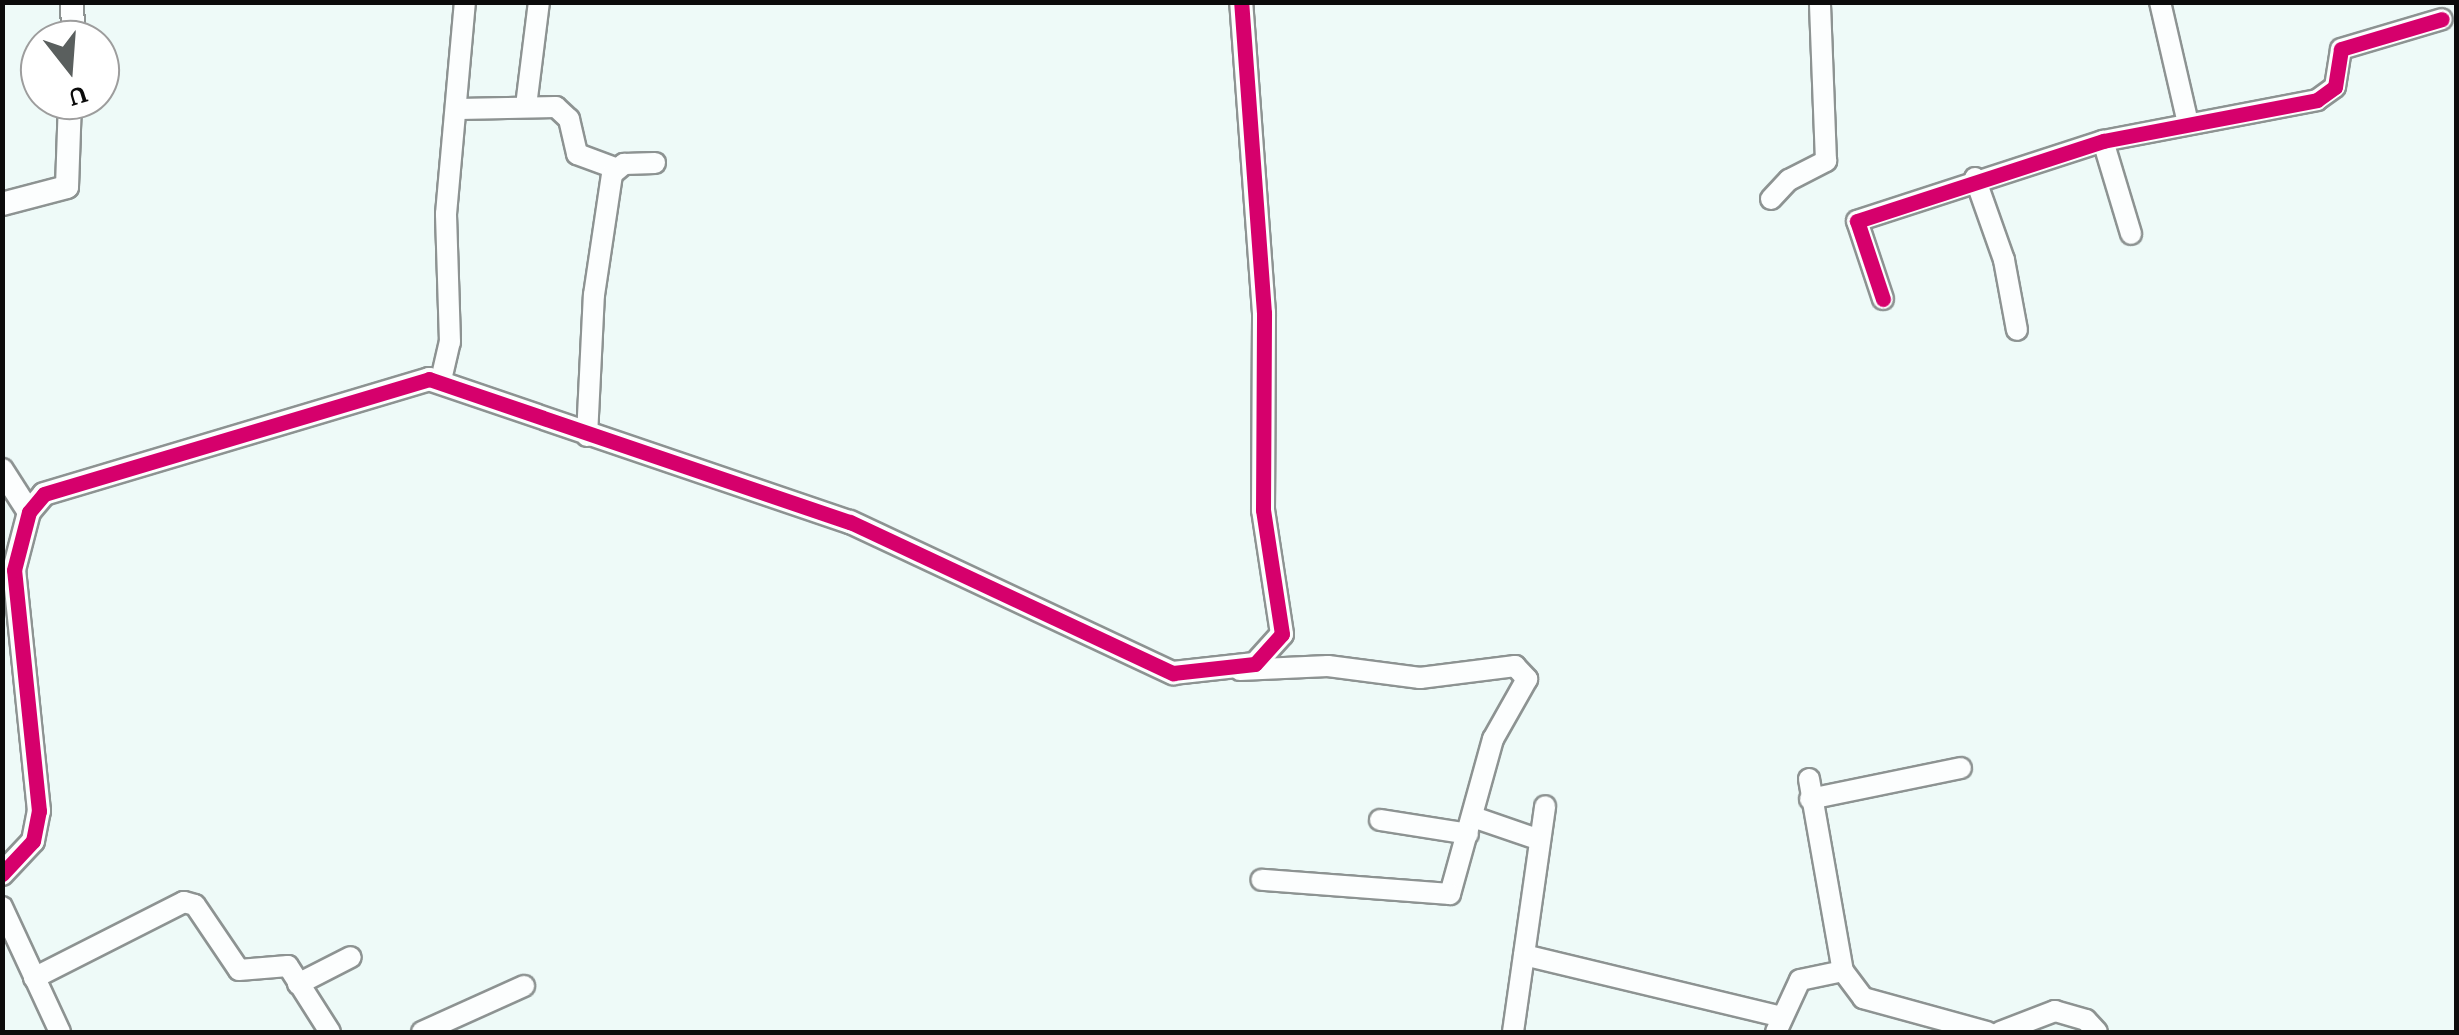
<!DOCTYPE html>
<style>
body{margin:0}
#map{position:relative;width:2459px;height:1035px;overflow:hidden;background:#eefaf8;font-family:"Crimson Pro",serif}
div>[style]{position:absolute}
.roads{filter:drop-shadow(2px 0 #8d9392) drop-shadow(-2px 0 #8d9392) drop-shadow(0 2px #8d9392) drop-shadow(0 -2px #8d9392)}
.minor>*{height:20px;margin:-10px;padding:0 10px;transform-origin:10px;border-radius:10px;background:#fcfefe}
.tertiary>*{height:22px;margin:-11px;padding:0 11px;transform-origin:11px;border-radius:11px;background:#fcfefe}
.cycleway>*{height:15px;margin:-7.5px;padding:0 7.5px;transform-origin:7.5px;border-radius:7.5px;background:#d6006c}
span{translate:-50% -50%;white-space:nowrap;text-align:center;line-height:1.15;-webkit-text-stroke:10px #fff;paint-order:stroke}
.frame{position:absolute;inset:0;border:5px solid #0b0b0b;pointer-events:none}
.north{position:absolute;left:20px;top:20px;width:100px;height:100px;box-sizing:border-box;background:#fff;border:2px solid #9d9d9d;border-radius:50%;rotate:163deg;font-size:28px;font-weight:700;line-height:40px;text-align:center;color:#0b0b0b}
.north::after{content:'';display:block;margin:auto;width:35px;height:45px;background:#5a5f5e;clip-path:polygon(50% 0,100% 100%,50% 72%,0 100%)}
</style>
<div id="map">
<div class="roads">
<div class="minor">
<div style="left:2160px;top:2px;width:124px;rotate:77deg"></div>
<div style="left:526px;top:106px;width:105px;rotate:-82.9deg"></div>
<div style="left:459px;top:109px;width:97px;rotate:-1.2deg"></div>
<div style="left:556px;top:107px;width:18px;rotate:43deg"></div>
<div style="left:569px;top:119px;width:36px;rotate:77deg"></div>
<div style="left:577px;top:154px;width:40px;rotate:20.2deg"></div>
<div style="left:2103px;top:141px;width:97px;rotate:73.2deg"></div>
<div style="left:1975px;top:178px;width:87px;rotate:70.5deg"></div>
<div style="left:2004px;top:260px;width:71px;rotate:79.5deg"></div>
<div style="left:1771px;top:199px;width:26px;rotate:-47deg"></div>
<div style="left:1789px;top:180px;width:42px;rotate:-27.2deg"></div>
<div style="left:1826px;top:161px;width:159px;rotate:-92.2deg"></div>
<div style="left:1883px;top:299px;width:82px;rotate:-108.4deg"></div>
<div style="left:1857px;top:221px;width:259px;rotate:-18deg"></div>
<div style="left:2103px;top:141px;width:218px;rotate:-10.8deg"></div>
<div style="left:2317px;top:100px;width:22px;rotate:-36deg"></div>
<div style="left:2335px;top:87px;width:38px;rotate:-81deg"></div>
<div style="left:2341px;top:49px;width:105px;rotate:-16.5deg"></div>
<div style="left:441px;top:380px;width:39px;rotate:-77deg"></div>
<div style="left:450px;top:342px;width:128px;rotate:-91.8deg"></div>
<div style="left:446px;top:214px;width:213px;rotate:-84.9deg"></div>
<div style="left:587px;top:436px;width:141px;rotate:-87.2deg"></div>
<div style="left:594px;top:295px;width:122px;rotate:-81.5deg"></div>
<div style="left:612px;top:174px;width:16px;rotate:-40deg"></div>
<div style="left:624px;top:164px;width:31px;rotate:-2deg"></div>
<div style="left:1240px;top:670px;width:88px;rotate:-2.6deg"></div>
<div style="left:1328px;top:666px;width:93px;rotate:7.4deg"></div>
<div style="left:1420px;top:678px;width:96px;rotate:-7.2deg"></div>
<div style="left:1515px;top:666px;width:18px;rotate:47deg"></div>
<div style="left:1527px;top:679px;width:69px;rotate:119.5deg"></div>
<div style="left:1493px;top:739px;width:161px;rotate:105.5deg"></div>
<div style="left:1450px;top:894px;width:189px;rotate:-175.7deg"></div>
<div style="left:1809px;top:779px;width:195px;rotate:80deg"></div>
<div style="left:1843px;top:971px;width:34px;rotate:53deg"></div>
<div style="left:1863px;top:998px;width:129px;rotate:15.3deg"></div>
<div style="left:1810px;top:799px;width:154px;rotate:-11.6deg"></div>
<div style="left:1476px;top:818px;width:65px;rotate:19deg"></div>
<div style="left:1380px;top:820px;width:89px;rotate:9deg"></div>
<div style="left:2px;top:907px;width:138px;rotate:65.1deg"></div>
<div style="left:1524px;top:955px;width:265px;rotate:13.5deg"></div>
<div style="left:34px;top:978px;width:168px;rotate:-26.9deg"></div>
<div style="left:184px;top:902px;width:11px;rotate:15deg"></div>
<div style="left:195px;top:905px;width:78px;rotate:55.9deg"></div>
<div style="left:239px;top:970px;width:49px;rotate:-4.7deg"></div>
<div style="left:288px;top:966px;width:78px;rotate:57.5deg"></div>
<div style="left:298px;top:984px;width:59px;rotate:-27deg"></div>
<div style="left:422px;top:1032px;width:112px;rotate:-24.3deg"></div>
<div style="left:1513px;top:1032px;width:228px;rotate:-81.9deg"></div>
<div style="left:1776px;top:1032px;width:57px;rotate:-65.2deg"></div>
<div style="left:1800px;top:980px;width:44px;rotate:-11.8deg"></div>
<div style="left:2000px;top:1032px;width:59px;rotate:-20.9deg"></div>
<div style="left:2055px;top:1011px;width:32px;rotate:16deg"></div>
<div style="left:2086px;top:1020px;width:16px;rotate:47deg"></div>
</div>
<div class="tertiary">
<div style="left:72px;top:2px;width:38px;rotate:88deg"></div>
<div style="left:2px;top:204px;width:67px;rotate:-14.7deg"></div>
<div style="left:67px;top:187px;width:87px;rotate:-88deg"></div>
<div style="left:2px;top:470px;width:50px;rotate:57.3deg"></div>
<div style="left:2px;top:874px;width:45px;rotate:-46.8deg"></div>
<div style="left:33px;top:841px;width:31px;rotate:-79deg"></div>
<div style="left:39px;top:811px;width:242px;rotate:-95.9deg"></div>
<div style="left:14px;top:570px;width:60px;rotate:-75.5deg"></div>
<div style="left:29px;top:512px;width:23px;rotate:-50deg"></div>
<div style="left:44px;top:494px;width:402px;rotate:-16.6deg"></div>
<div style="left:429px;top:379px;width:445px;rotate:18.8deg"></div>
<div style="left:850px;top:522px;width:357px;rotate:25.1deg"></div>
<div style="left:1173px;top:673px;width:82px;rotate:-6.3deg"></div>
<div style="left:1255px;top:664px;width:40px;rotate:-48deg"></div>
<div style="left:1282px;top:634px;width:125px;rotate:-98.7deg"></div>
<div style="left:1263px;top:510px;width:197px;rotate:-89.7deg"></div>
<div style="left:1264px;top:313px;width:312px;rotate:-94.2deg"></div>
</div>
</div>
<div class="cycleway">
<div style="left:1883px;top:299px;width:82px;rotate:-108.4deg"></div>
<div style="left:1857px;top:221px;width:259px;rotate:-18deg"></div>
<div style="left:2103px;top:141px;width:218px;rotate:-10.8deg"></div>
<div style="left:2317px;top:100px;width:22px;rotate:-36deg"></div>
<div style="left:2335px;top:87px;width:38px;rotate:-81deg"></div>
<div style="left:2341px;top:49px;width:105px;rotate:-16.5deg"></div>
<div style="left:2px;top:874px;width:45px;rotate:-46.8deg"></div>
<div style="left:33px;top:841px;width:31px;rotate:-79deg"></div>
<div style="left:39px;top:811px;width:242px;rotate:-95.9deg"></div>
<div style="left:14px;top:570px;width:60px;rotate:-75.5deg"></div>
<div style="left:29px;top:512px;width:23px;rotate:-50deg"></div>
<div style="left:44px;top:494px;width:402px;rotate:-16.6deg"></div>
<div style="left:429px;top:379px;width:445px;rotate:18.8deg"></div>
<div style="left:850px;top:522px;width:357px;rotate:25.1deg"></div>
<div style="left:1173px;top:673px;width:82px;rotate:-6.3deg"></div>
<div style="left:1255px;top:664px;width:40px;rotate:-48deg"></div>
<div style="left:1282px;top:634px;width:125px;rotate:-98.7deg"></div>
<div style="left:1263px;top:510px;width:197px;rotate:-89.7deg"></div>
<div style="left:1264px;top:313px;width:312px;rotate:-94.2deg"></div>
</div>
<div class="frame"></div>
<div class="north">U</div>
</div>
